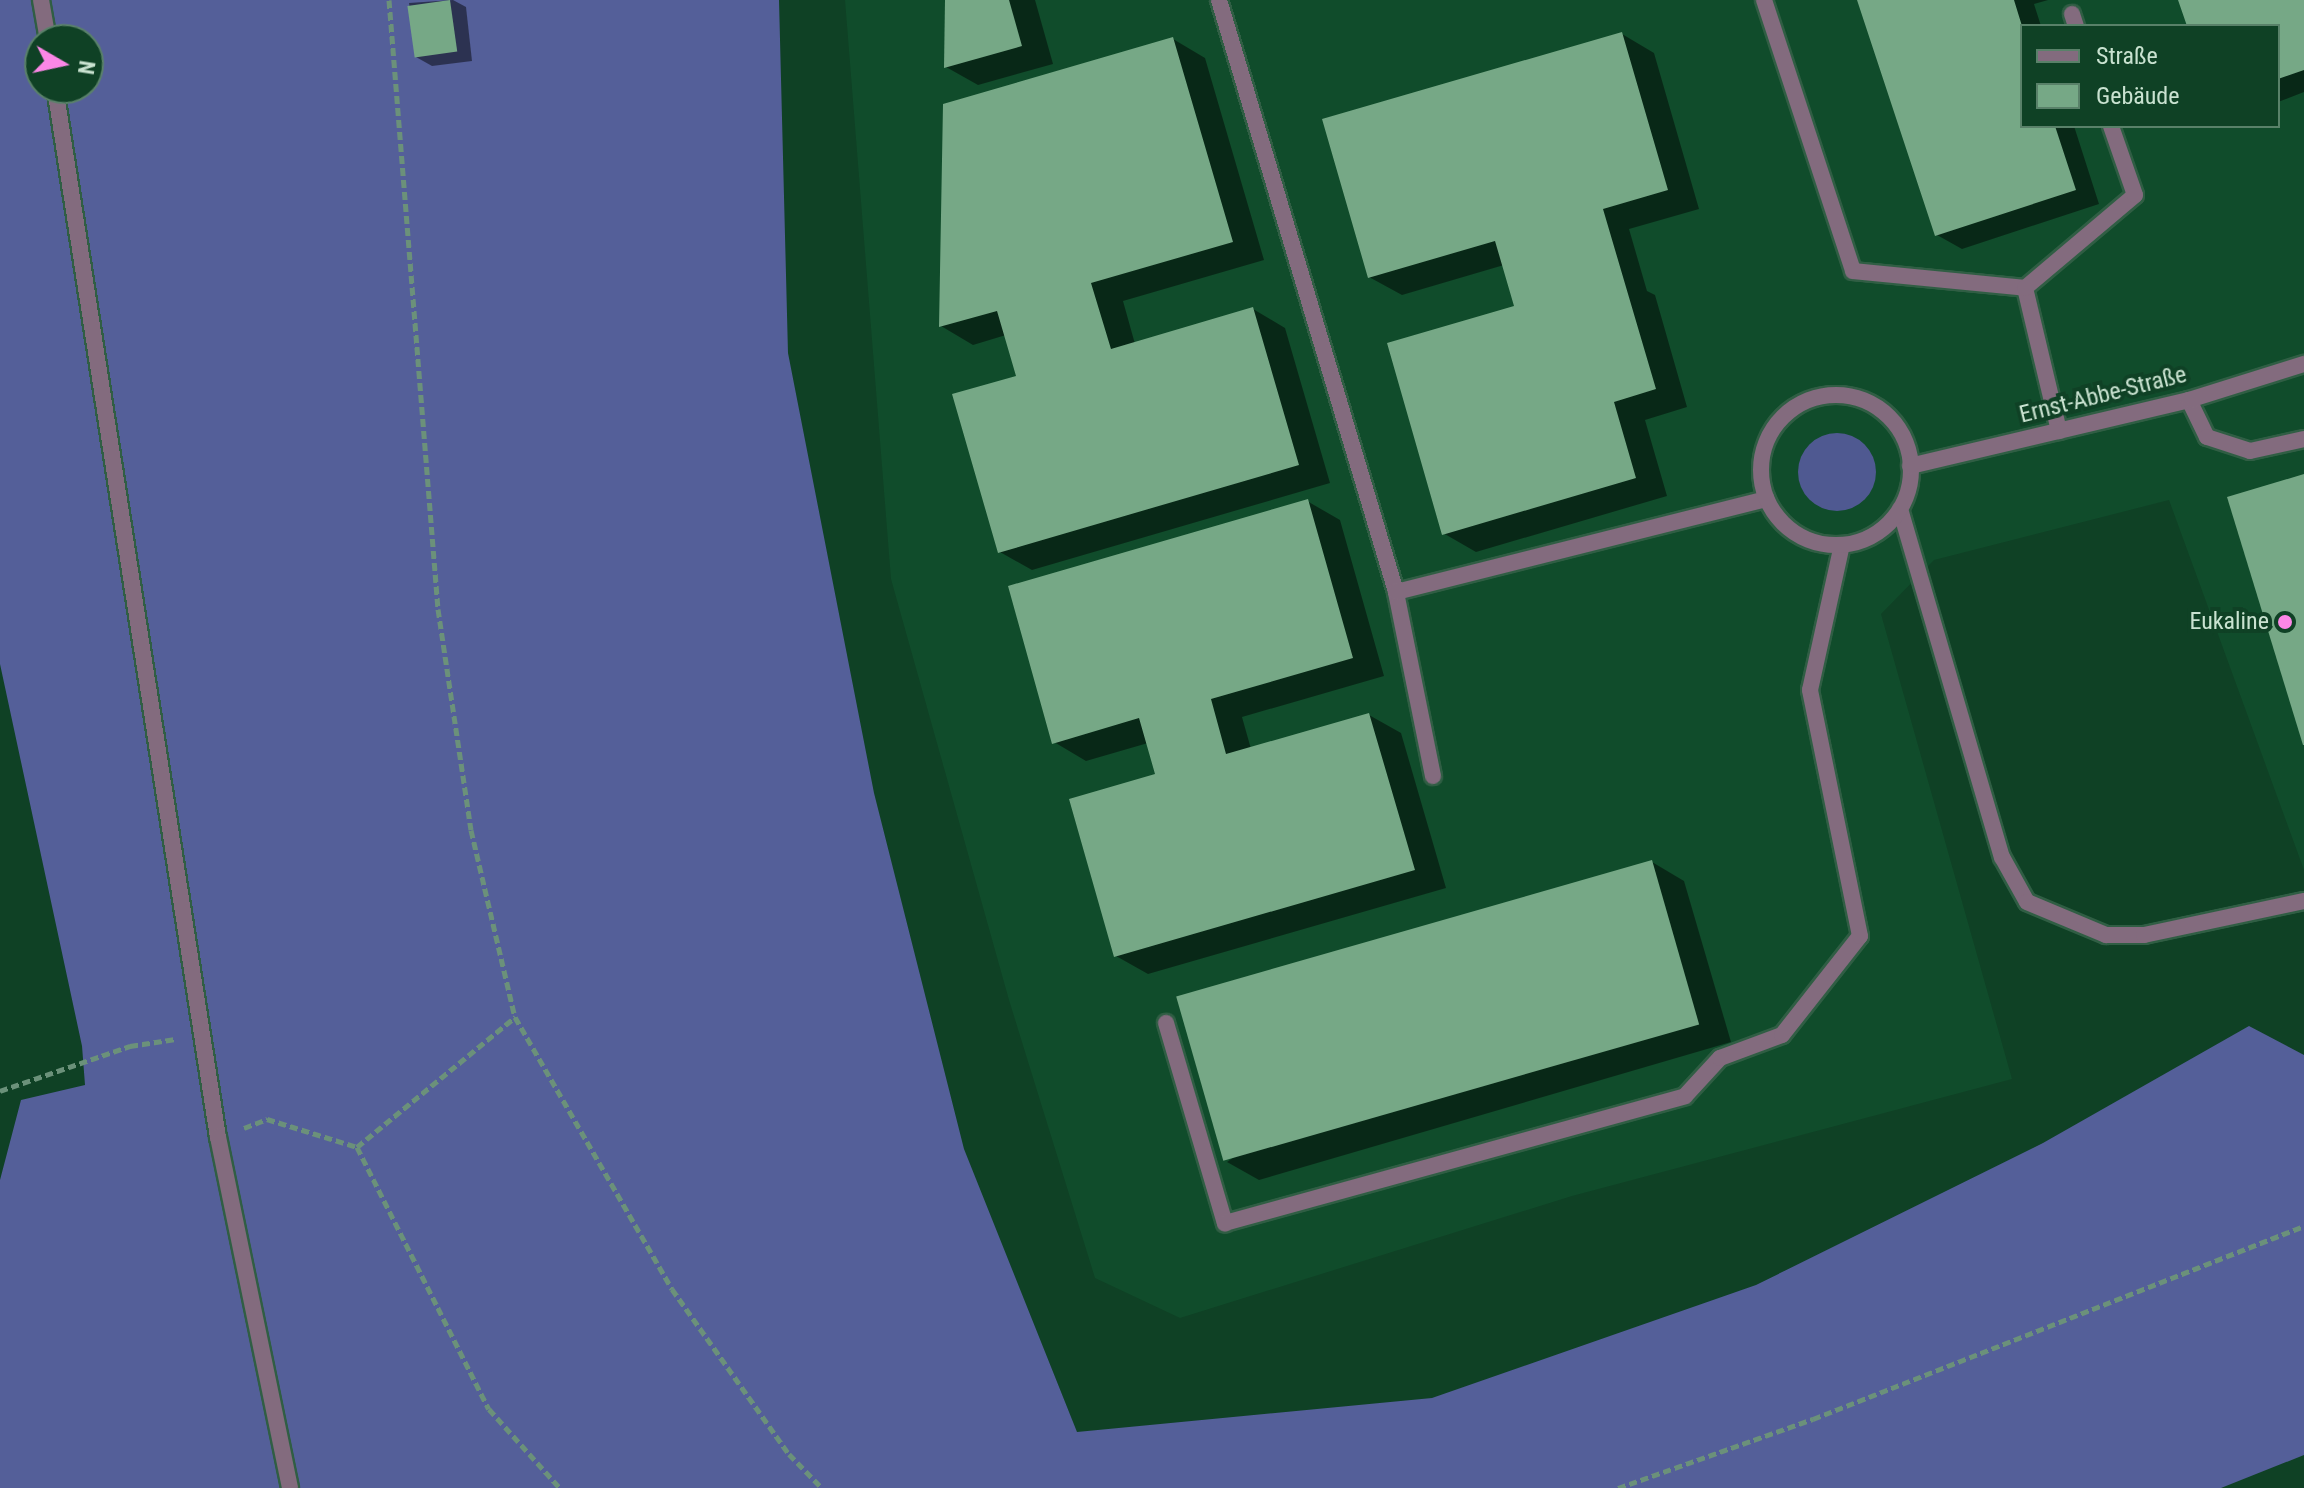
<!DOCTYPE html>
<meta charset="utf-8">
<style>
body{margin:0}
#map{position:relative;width:2304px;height:1488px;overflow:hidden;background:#0f4125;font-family:"Roboto Condensed",sans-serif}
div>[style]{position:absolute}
.built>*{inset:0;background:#104c2b}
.green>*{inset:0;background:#4f5991}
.round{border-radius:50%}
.forest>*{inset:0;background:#545f99}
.shadow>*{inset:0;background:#0007}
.building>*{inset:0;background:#76a886;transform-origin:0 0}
.path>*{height:5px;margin-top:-2.5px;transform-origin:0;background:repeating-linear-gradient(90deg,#6b917a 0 8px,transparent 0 12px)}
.roads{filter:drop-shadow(2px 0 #305e44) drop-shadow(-2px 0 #305e44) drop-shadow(0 2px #305e44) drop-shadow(0 -2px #305e44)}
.service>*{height:16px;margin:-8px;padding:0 8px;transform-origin:8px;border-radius:8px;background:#836b7e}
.minor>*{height:16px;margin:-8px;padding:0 8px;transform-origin:8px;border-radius:8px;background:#836b7e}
.minor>.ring{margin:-8px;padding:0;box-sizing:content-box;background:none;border:16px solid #836b7e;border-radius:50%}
.dots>*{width:22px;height:22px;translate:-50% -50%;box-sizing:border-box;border:4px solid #0f4125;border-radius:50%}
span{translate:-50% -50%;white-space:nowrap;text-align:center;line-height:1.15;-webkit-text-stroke:8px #0f4125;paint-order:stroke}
.street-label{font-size:24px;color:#c9e2d0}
.poi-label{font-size:24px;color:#c9e2d0}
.right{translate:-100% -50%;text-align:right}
.legend{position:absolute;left:2020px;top:24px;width:260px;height:104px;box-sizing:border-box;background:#0f4125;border:2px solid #598169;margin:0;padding:10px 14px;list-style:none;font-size:24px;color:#c9e2d0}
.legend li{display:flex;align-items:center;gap:16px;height:40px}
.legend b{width:40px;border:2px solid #598169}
.north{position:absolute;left:24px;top:24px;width:80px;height:80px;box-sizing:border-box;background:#0f4125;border:2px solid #598169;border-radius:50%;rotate:99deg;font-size:22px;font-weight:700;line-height:32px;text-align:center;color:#c9e2d0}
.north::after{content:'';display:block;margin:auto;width:28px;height:36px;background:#fb87e6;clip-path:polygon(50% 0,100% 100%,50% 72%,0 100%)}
</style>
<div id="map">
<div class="built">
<div style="clip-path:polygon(evenodd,845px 0,2304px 0,2304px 870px,2169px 500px,1934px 560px,1881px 614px,2012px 1079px,1572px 1196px,1180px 1318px,1095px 1278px,1009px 1000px,891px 579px,845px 0,2022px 26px,2278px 26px,2278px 126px,2022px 126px,2022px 26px)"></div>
</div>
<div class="green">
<div class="round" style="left:1798px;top:433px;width:78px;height:78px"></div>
</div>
<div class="forest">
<div style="clip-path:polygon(evenodd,0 0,779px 0,788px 353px,874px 793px,964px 1149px,1077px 1432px,1432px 1398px,1756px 1285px,2043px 1143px,2249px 1026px,2304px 1055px,2304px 1455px,2221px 1488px,0 1488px,0 1180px,21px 1100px,85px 1085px,82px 1046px,0 664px,0 0,40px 40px,88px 40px,88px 88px,40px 88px,40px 40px)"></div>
</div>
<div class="shadow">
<div style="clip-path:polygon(453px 0,466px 7px,472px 61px,432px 66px,416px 57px,409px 3px)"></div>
<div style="clip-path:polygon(947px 0,1035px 0,1053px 64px,978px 85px,946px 67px)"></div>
<div style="clip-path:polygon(1860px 0,2048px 0,2034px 4px,2041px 26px,2022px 26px,2022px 126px,2074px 126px,2099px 204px,1962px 249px,1937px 235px)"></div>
<div style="clip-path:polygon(2180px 0,2304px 0,2304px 92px,2278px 102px,2278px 26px,2189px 26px)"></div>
<div style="clip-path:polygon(1622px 34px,1654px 53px,1699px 209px,1629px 229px,1647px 291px,1655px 295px,1687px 407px,1645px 420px,1667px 496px,1476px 552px,1443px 533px,1519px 307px,1504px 265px,1402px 295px,1369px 277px)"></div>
<div style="clip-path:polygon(1173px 39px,1205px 58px,1264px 260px,1123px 301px,1135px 344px,1253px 309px,1285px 328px,1330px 483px,1032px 570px,1000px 552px,1018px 377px,1006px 335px,973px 345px,941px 326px)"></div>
<div style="clip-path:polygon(1307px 501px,1340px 520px,1384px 676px,1242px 717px,1251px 749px,1369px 715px,1401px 733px,1446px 888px,1148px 974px,1116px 956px,1158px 775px,1148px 743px,1086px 761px,1054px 742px)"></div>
<div style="clip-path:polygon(1652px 862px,1684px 881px,1731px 1042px,1259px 1180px,1227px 1162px)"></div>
</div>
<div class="building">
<div style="left:450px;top:0;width:52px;height:43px;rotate:82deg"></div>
<div style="clip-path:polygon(945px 0,1009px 0,1022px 46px,944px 68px)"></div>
<div style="clip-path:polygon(1857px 0,2014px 0,2022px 26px,2022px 126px,2055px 126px,2076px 190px,1935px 236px)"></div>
<div style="clip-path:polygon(2178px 0,2304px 0,2304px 70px,2278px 79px,2278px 26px,2187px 26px)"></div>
<div style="clip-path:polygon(1622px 32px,1668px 190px,1603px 209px,1656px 389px,1614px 402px,1636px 478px,1442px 535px,1387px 343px,1514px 306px,1495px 241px,1368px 278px,1322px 119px)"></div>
<div style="clip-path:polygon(1173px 37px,1233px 242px,1091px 283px,1111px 349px,1253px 307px,1299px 465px,998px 553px,952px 394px,1016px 376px,997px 311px,939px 327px,943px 104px)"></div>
<div style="clip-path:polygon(2304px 474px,2304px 745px,2303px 745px,2227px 497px)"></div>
<div style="clip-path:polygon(1308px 499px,1353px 658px,1211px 699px,1226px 754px,1369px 713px,1415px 870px,1114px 957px,1069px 799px,1155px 774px,1139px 718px,1052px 744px,1008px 586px)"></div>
<div style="left:1652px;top:860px;width:171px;height:495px;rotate:74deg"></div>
</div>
<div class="path">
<div style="left:389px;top:0;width:611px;rotate:85.4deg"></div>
<div style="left:438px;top:609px;width:223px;rotate:81.5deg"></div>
<div style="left:471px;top:830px;width:192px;rotate:76.8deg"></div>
<div style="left:515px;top:1017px;width:314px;rotate:60deg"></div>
<div style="left:672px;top:1289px;width:202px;rotate:54.7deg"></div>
<div style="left:789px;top:1454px;width:47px;rotate:45.9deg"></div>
<div style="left:0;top:1091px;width:138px;rotate:-19.1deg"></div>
<div style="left:130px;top:1046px;width:46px;rotate:-8.8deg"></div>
<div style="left:244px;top:1128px;width:25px;rotate:-21deg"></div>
<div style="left:267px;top:1119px;width:94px;rotate:17.3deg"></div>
<div style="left:357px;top:1147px;width:205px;rotate:-39.4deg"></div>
<div style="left:357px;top:1147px;width:293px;rotate:63.3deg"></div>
<div style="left:489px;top:1409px;width:106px;rotate:48.1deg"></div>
<div style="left:1618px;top:1488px;width:207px;rotate:-19.5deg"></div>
<div style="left:1813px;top:1419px;width:528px;rotate:-21.46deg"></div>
</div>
<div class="roads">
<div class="service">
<div style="left:41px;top:0;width:41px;rotate:80.1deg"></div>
<div style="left:1219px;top:0;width:618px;rotate:73.35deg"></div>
<div style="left:1764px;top:0;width:285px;rotate:71.8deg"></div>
<div style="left:1853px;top:271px;width:173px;rotate:5.6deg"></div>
<div style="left:2025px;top:288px;width:147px;rotate:76.6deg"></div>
<div style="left:2072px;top:14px;width:13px;rotate:72deg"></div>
<div style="left:55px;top:88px;width:1062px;rotate:81.17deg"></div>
<div style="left:218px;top:1137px;width:358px;rotate:78.4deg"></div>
<div style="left:2025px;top:288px;width:144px;rotate:-40.2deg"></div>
<div style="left:2135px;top:195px;width:73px;rotate:-109.2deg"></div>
<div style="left:2189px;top:400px;width:41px;rotate:64.1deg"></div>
<div style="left:2207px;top:437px;width:45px;rotate:18deg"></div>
<div style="left:2250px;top:451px;width:55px;rotate:-12.5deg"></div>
<div style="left:1900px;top:509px;width:363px;rotate:73.7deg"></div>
<div style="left:2002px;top:857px;width:51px;rotate:60.9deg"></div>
<div style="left:2027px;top:902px;width:86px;rotate:22.7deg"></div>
<div style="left:2106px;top:935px;width:38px"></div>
<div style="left:2144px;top:935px;width:164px;rotate:-12deg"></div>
<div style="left:1433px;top:776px;width:188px;rotate:-101.4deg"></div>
<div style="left:1396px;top:592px;width:382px;rotate:-14.1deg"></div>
<div style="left:1166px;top:1023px;width:209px;rotate:73.6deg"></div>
<div style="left:1225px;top:1223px;width:477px;rotate:-15.4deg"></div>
<div style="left:1685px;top:1096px;width:52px;rotate:-47.4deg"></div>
<div style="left:1720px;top:1058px;width:66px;rotate:-20.4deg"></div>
<div style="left:1782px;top:1035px;width:126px;rotate:-51.8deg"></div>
<div style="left:1860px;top:936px;width:251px;rotate:-101.5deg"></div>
<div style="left:1810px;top:690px;width:148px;rotate:-77.6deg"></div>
</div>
<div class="minor">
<div class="ring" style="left:1761px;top:395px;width:134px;height:134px"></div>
<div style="left:1910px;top:466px;width:287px;rotate:-13.3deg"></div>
<div style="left:2189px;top:400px;width:121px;rotate:-17.4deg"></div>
</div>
</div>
<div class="dots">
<div style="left:2285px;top:622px;background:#fb87e6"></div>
</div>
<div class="street-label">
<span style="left:2103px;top:395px;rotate:-14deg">Ernst-Abbe-Straße</span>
</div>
<div class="poi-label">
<span class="right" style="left:2269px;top:622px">Eukaline</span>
</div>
<ul class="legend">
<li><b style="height:10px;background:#836b7e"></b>Straße</li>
<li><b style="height:22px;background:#76a886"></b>Gebäude</li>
</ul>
<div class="north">N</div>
</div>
